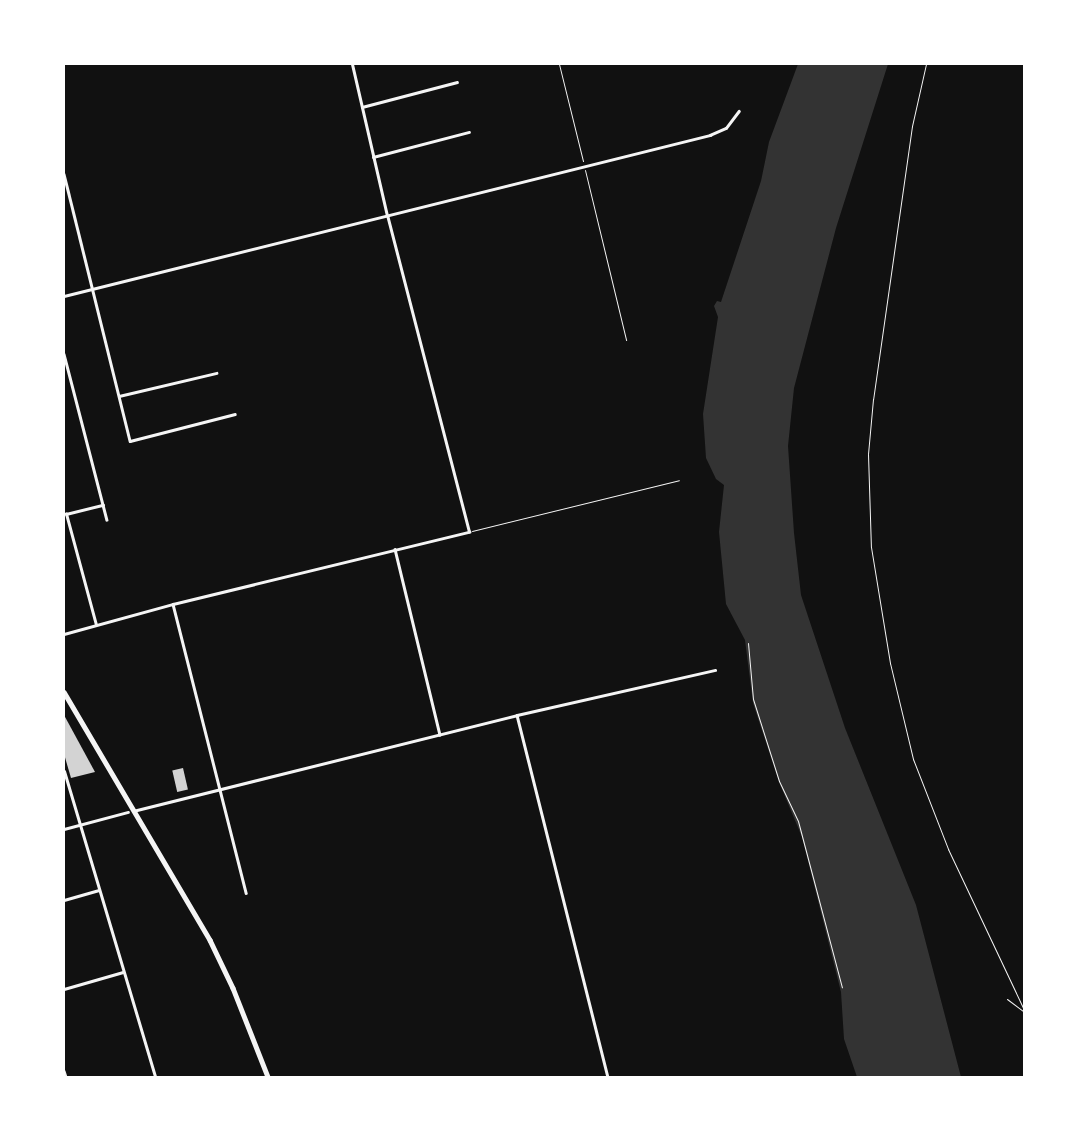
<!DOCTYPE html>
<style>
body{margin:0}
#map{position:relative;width:1088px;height:1141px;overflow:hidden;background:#111;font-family:"Source Sans 3",sans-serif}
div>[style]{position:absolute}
.water>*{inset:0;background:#333}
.building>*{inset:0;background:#d3d3d3;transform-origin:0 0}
.path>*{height:1px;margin:-0.5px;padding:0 0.5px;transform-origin:0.5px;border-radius:0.5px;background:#f5f5f5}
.minor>*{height:2.5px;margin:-1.25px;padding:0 1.25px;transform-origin:1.25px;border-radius:1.25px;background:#f5f5f5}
.tertiary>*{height:3px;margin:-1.5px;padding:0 1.5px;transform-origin:1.5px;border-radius:1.5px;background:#f5f5f5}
.primary>*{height:4.5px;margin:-2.25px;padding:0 2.25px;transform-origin:2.25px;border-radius:2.25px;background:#f5f5f5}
span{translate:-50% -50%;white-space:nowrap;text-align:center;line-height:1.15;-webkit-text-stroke:4px #fff;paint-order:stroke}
.frame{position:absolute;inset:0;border:65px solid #fff;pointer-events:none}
</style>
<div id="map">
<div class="water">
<div style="clip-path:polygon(798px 64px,888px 64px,836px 228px,794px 388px,788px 446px,794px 533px,801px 595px,845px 728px,916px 905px,961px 1077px,857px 1077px,844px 1039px,841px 992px,802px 837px,779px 782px,753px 703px,745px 640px,726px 604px,719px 532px,724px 485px,716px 479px,706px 458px,703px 414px,718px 317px,714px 306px,717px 301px,721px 302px,761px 181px,769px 142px)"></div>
</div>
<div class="building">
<div style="clip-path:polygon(64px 715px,95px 772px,71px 778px,64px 754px)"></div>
<div style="left:183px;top:768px;width:22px;height:11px;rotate:77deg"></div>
</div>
<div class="path">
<div style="left:559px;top:64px;width:100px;rotate:76.1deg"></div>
<div style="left:926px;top:64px;width:64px;rotate:102.7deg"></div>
<div style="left:912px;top:126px;width:276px;rotate:98.1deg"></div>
<div style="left:873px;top:399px;width:55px;rotate:95.2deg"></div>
<div style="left:868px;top:454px;width:93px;rotate:88.2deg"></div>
<div style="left:871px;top:547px;width:118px;rotate:80.7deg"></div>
<div style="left:890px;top:663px;width:99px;rotate:76.5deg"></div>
<div style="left:913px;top:759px;width:97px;rotate:68.7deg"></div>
<div style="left:948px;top:849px;width:178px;rotate:64.7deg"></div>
<div style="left:585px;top:170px;width:175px;rotate:76.4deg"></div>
<div style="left:472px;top:531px;width:213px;rotate:-13.8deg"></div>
<div style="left:748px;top:643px;width:56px;rotate:84.9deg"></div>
<div style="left:753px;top:699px;width:86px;rotate:72.4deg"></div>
<div style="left:779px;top:781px;width:44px;rotate:64.6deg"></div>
<div style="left:798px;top:821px;width:172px;rotate:75.2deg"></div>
<div style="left:1007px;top:999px;width:21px;rotate:37deg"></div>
</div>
<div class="minor">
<div style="left:362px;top:107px;width:98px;rotate:-14.7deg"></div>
<div style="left:373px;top:157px;width:99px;rotate:-14.6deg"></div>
<div style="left:64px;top:174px;width:275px;rotate:76.1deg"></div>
<div style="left:130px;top:441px;width:108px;rotate:-14.4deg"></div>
<div style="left:64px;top:296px;width:666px;rotate:-13.99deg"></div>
<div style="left:710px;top:135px;width:17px;rotate:-24deg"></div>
<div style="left:726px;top:128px;width:21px;rotate:-53deg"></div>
<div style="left:64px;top:354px;width:171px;rotate:75.5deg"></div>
<div style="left:119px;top:396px;width:100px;rotate:-13.3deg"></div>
<div style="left:395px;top:549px;width:191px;rotate:76.4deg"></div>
<div style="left:173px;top:604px;width:298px;rotate:75.8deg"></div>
<div style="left:96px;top:625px;width:115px;rotate:-105.1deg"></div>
<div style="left:66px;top:514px;width:38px;rotate:-14deg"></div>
<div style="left:64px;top:634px;width:113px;rotate:-15.4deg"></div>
<div style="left:173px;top:604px;width:305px;rotate:-13.7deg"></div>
<div style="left:469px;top:532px;width:326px;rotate:-104.5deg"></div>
<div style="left:387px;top:216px;width:156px;rotate:-103deg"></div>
<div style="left:517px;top:715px;width:373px;rotate:75.9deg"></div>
<div style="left:133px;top:811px;width:396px;rotate:-14deg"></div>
<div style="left:517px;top:715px;width:203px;rotate:-12.8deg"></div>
<div style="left:64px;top:829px;width:66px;rotate:-14.9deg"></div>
<div style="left:64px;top:900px;width:35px;rotate:-16deg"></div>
<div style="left:64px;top:989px;width:61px;rotate:-16.1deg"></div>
<div style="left:64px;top:1071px;width:6px;rotate:72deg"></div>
</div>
<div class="tertiary">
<div style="left:64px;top:771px;width:319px;rotate:73.4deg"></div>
</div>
<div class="primary">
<div style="left:64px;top:692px;width:288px;rotate:59.5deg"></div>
<div style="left:210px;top:940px;width:53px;rotate:64.4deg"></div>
<div style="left:233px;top:988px;width:96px;rotate:68.5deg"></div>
</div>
<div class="frame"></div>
</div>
